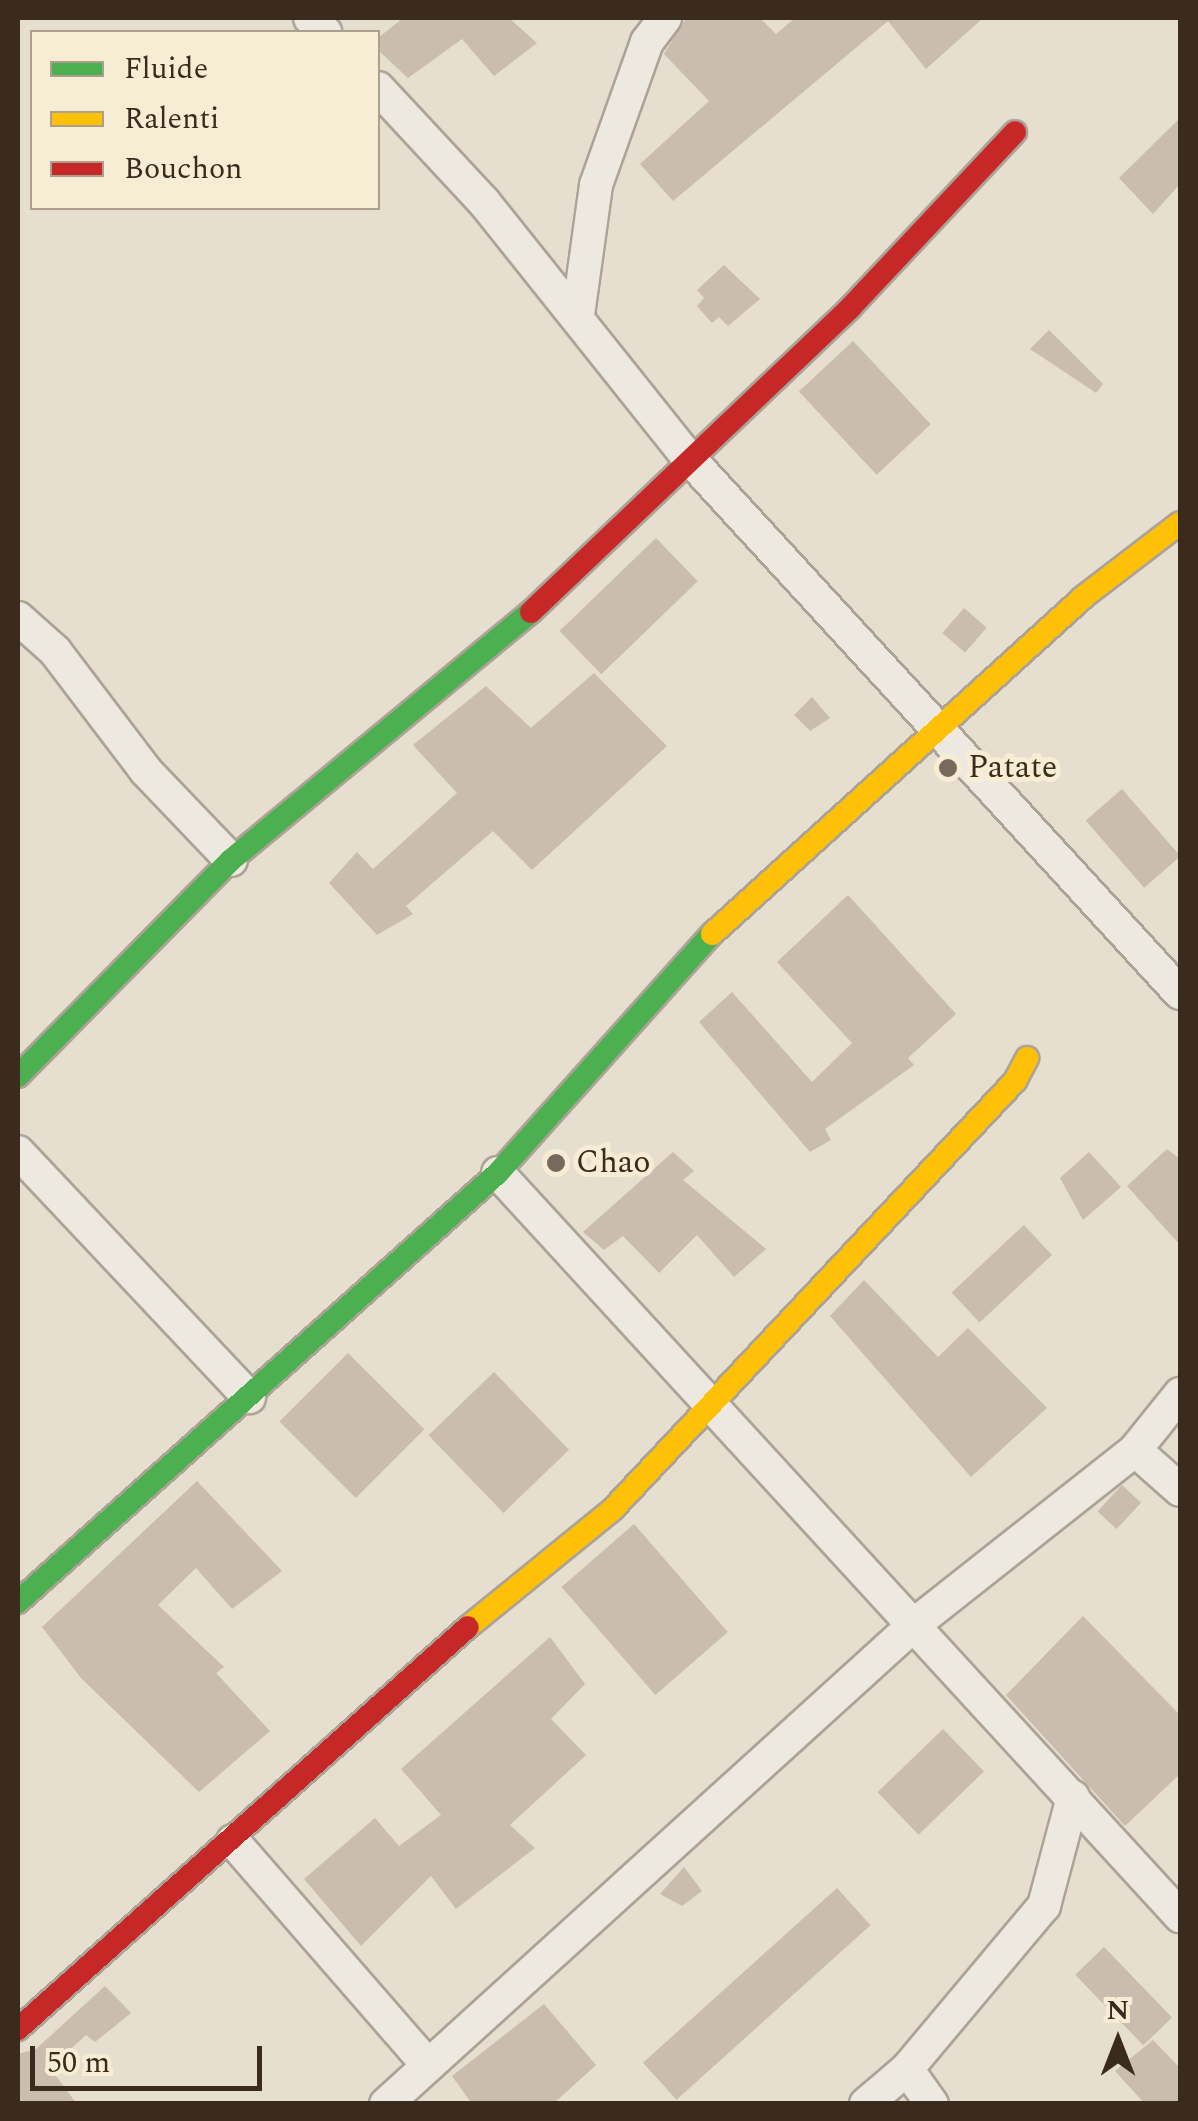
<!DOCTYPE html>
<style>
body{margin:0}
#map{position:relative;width:1198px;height:2121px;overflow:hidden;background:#e6dece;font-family:Spectral,serif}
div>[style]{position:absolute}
.building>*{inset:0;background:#cabcaf;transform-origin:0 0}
.roads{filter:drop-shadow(2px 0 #aca397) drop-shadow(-2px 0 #aca397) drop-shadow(0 2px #aca397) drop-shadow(0 -2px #aca397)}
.street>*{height:32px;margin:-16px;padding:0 16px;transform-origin:16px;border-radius:16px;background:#eee9e0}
.fast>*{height:22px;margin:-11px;padding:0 11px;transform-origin:11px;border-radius:11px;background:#4caf50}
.slow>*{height:22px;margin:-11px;padding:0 11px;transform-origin:11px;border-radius:11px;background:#ffc107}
.jam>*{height:22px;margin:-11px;padding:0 11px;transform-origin:11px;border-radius:11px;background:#c62828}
.dots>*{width:28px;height:28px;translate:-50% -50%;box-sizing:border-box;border:5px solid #f7ecd4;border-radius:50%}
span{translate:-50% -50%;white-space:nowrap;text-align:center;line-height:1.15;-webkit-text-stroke:10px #f7ecd4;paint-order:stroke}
.poi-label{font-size:32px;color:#3b2b1e}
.left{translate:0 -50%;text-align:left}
.frame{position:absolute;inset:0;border:20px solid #3b2b1e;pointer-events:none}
.legend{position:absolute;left:30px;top:30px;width:350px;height:180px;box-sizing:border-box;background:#f7ecd4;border:2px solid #ac9f8b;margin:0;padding:12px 18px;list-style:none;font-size:30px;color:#3b2b1e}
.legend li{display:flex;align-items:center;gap:20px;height:50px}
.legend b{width:50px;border:2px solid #ac9f8b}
.north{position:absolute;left:1068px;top:1991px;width:100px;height:100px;-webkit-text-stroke:8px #f7ecd4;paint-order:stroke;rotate:0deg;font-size:28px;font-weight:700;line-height:40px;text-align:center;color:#3b2b1e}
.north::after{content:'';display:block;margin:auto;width:35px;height:45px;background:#3b2b1e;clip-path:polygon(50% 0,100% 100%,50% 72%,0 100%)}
.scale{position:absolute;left:30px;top:2046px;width:232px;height:45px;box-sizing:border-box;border:5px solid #3b2b1e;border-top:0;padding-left:12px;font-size:30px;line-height:35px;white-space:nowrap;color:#3b2b1e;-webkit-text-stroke:8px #f7ecd4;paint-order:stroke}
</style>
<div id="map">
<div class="building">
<div style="clip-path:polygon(403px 18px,509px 18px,537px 43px,494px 76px,462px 39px,408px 78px,378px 50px,378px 38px)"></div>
<div style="clip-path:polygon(686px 18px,760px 18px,776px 34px,795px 18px,983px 18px,926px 69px,888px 21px,673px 201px,640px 164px,709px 101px,664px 54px)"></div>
<div style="clip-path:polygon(1180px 118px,1180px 184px,1153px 214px,1119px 178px)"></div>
<div style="clip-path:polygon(724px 265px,760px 299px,728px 326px,719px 317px,712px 323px,697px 306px,704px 298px,697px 290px)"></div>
<div style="clip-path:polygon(1049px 330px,1103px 384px,1096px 393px,1030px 349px)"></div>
<div style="left:853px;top:341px;width:114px;height:74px;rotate:47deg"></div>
<div style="left:656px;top:538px;width:60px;height:134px;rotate:46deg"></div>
<div style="left:964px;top:608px;width:30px;height:33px;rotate:41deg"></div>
<div style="clip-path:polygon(594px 673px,667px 746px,532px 870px,493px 831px,406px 906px,413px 914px,377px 935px,329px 883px,357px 852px,373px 869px,457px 793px,413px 745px,486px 686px,531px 728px)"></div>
<div style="clip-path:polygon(812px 697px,830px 718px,810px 731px,794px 715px)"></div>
<div style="left:1122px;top:789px;width:89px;height:48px;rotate:49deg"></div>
<div style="clip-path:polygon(848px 895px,956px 1014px,908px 1058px,914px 1065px,825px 1129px,831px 1140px,810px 1152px,699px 1022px,732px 992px,812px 1082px,852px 1043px,777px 962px)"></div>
<div style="clip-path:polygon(1167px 1149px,1180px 1159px,1180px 1245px,1127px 1186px)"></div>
<div style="clip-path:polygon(673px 1152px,694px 1171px,683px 1180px,766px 1249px,734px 1277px,697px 1235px,659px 1273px,623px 1236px,604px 1250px,583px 1232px)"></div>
<div style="clip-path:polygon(1089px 1152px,1121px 1187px,1083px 1220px,1060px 1178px)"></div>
<div style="left:1024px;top:1225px;width:41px;height:99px;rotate:47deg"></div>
<div style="clip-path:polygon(864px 1280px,938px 1357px,968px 1328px,1047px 1408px,971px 1477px,830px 1316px)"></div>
<div style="left:348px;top:1353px;width:108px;height:97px;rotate:45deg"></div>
<div style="left:494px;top:1372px;width:108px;height:91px;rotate:46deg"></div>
<div style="clip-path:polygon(197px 1481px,282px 1571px,232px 1609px,196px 1568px,158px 1605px,224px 1667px,216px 1673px,270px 1731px,199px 1792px,81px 1678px,42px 1627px)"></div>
<div style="left:1122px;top:1485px;width:26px;height:36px;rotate:43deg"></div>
<div style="left:634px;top:1524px;width:143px;height:96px;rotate:49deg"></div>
<div style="clip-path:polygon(1083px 1616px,1180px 1715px,1180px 1774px,1125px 1826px,1006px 1695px)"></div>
<div style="clip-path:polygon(550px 1637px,585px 1684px,551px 1719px,586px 1755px,510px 1825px,535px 1848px,456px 1909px,431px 1876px,361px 1946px,304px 1879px,375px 1818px,399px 1846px,441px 1815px,401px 1769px)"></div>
<div style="left:943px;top:1729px;width:59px;height:91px;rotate:46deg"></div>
<div style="clip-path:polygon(684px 1867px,702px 1891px,682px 1906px,660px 1894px)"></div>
<div style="left:837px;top:1888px;width:50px;height:261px;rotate:48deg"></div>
<div style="left:1104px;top:1947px;width:98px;height:40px;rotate:46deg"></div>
<div style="clip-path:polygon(105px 1986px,131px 2013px,95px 2042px,86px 2035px,50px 2068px,77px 2104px,18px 2104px,18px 2054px,36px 2049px)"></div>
<div style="clip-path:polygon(544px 2004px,596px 2065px,553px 2104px,472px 2104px,452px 2076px)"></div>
<div style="clip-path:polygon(1153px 2040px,1180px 2068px,1180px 2104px,1145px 2104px,1115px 2071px)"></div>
</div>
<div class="roads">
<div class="street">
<div style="left:310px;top:18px;width:21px;rotate:43deg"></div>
<div style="left:378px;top:88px;width:156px;rotate:47.1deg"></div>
<div style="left:484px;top:202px;width:325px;rotate:51.4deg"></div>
<div style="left:687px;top:456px;width:729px;rotate:47.45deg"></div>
<div style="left:578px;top:315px;width:131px;rotate:-82.1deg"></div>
<div style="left:596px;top:185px;width:152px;rotate:-70.4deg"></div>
<div style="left:647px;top:42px;width:30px;rotate:-53deg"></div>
<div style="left:18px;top:618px;width:50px;rotate:41.7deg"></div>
<div style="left:55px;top:651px;width:151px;rotate:52.8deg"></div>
<div style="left:146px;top:771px;width:123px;rotate:46.3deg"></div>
<div style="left:18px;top:1152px;width:337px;rotate:46.7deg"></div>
<div style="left:498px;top:1173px;width:1009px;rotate:47.45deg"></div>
<div style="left:1135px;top:1450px;width:60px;rotate:41.6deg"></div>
<div style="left:233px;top:1841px;width:297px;rotate:49deg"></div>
<div style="left:907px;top:2069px;width:43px;rotate:54.5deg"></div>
<div style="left:386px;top:2104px;width:714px;rotate:-42.22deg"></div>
<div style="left:915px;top:1624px;width:280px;rotate:-38.3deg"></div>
<div style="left:1135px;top:1450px;width:72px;rotate:-51.2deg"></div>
<div style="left:866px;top:2104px;width:54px;rotate:-40.5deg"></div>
<div style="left:907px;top:2069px;width:213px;rotate:-50deg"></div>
<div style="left:1044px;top:1906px;width:113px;rotate:-75.1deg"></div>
</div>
<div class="fast">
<div style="left:18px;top:1076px;width:303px;rotate:-45.4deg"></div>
<div style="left:231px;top:860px;width:389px;rotate:-39.6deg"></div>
<div style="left:18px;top:1602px;width:644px;rotate:-41.79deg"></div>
<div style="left:498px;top:1173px;width:321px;rotate:-48.2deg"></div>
</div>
<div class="slow">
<div style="left:712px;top:934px;width:500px;rotate:-42.2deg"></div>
<div style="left:1082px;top:598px;width:123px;rotate:-37.4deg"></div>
<div style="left:468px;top:1627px;width:186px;rotate:-39.1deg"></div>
<div style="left:612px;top:1510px;width:589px;rotate:-46.79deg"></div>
<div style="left:1015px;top:1081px;width:26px;rotate:-62deg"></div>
</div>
<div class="jam">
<div style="left:531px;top:612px;width:441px;rotate:-43.6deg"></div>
<div style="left:850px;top:308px;width:241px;rotate:-46.8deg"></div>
<div style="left:18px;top:2029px;width:603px;rotate:-41.78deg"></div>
</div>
</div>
<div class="dots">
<div style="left:948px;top:768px;background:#776a5c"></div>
<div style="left:556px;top:1163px;background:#776a5c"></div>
</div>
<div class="poi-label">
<span class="left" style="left:968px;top:768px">Patate</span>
<span class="left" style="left:576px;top:1163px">Chao</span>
</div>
<div class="frame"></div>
<ul class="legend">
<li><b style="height:12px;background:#4caf50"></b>Fluide</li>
<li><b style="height:12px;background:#ffc107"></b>Ralenti</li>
<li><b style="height:12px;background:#c62828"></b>Bouchon</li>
</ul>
<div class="north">N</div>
<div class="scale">50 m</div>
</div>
